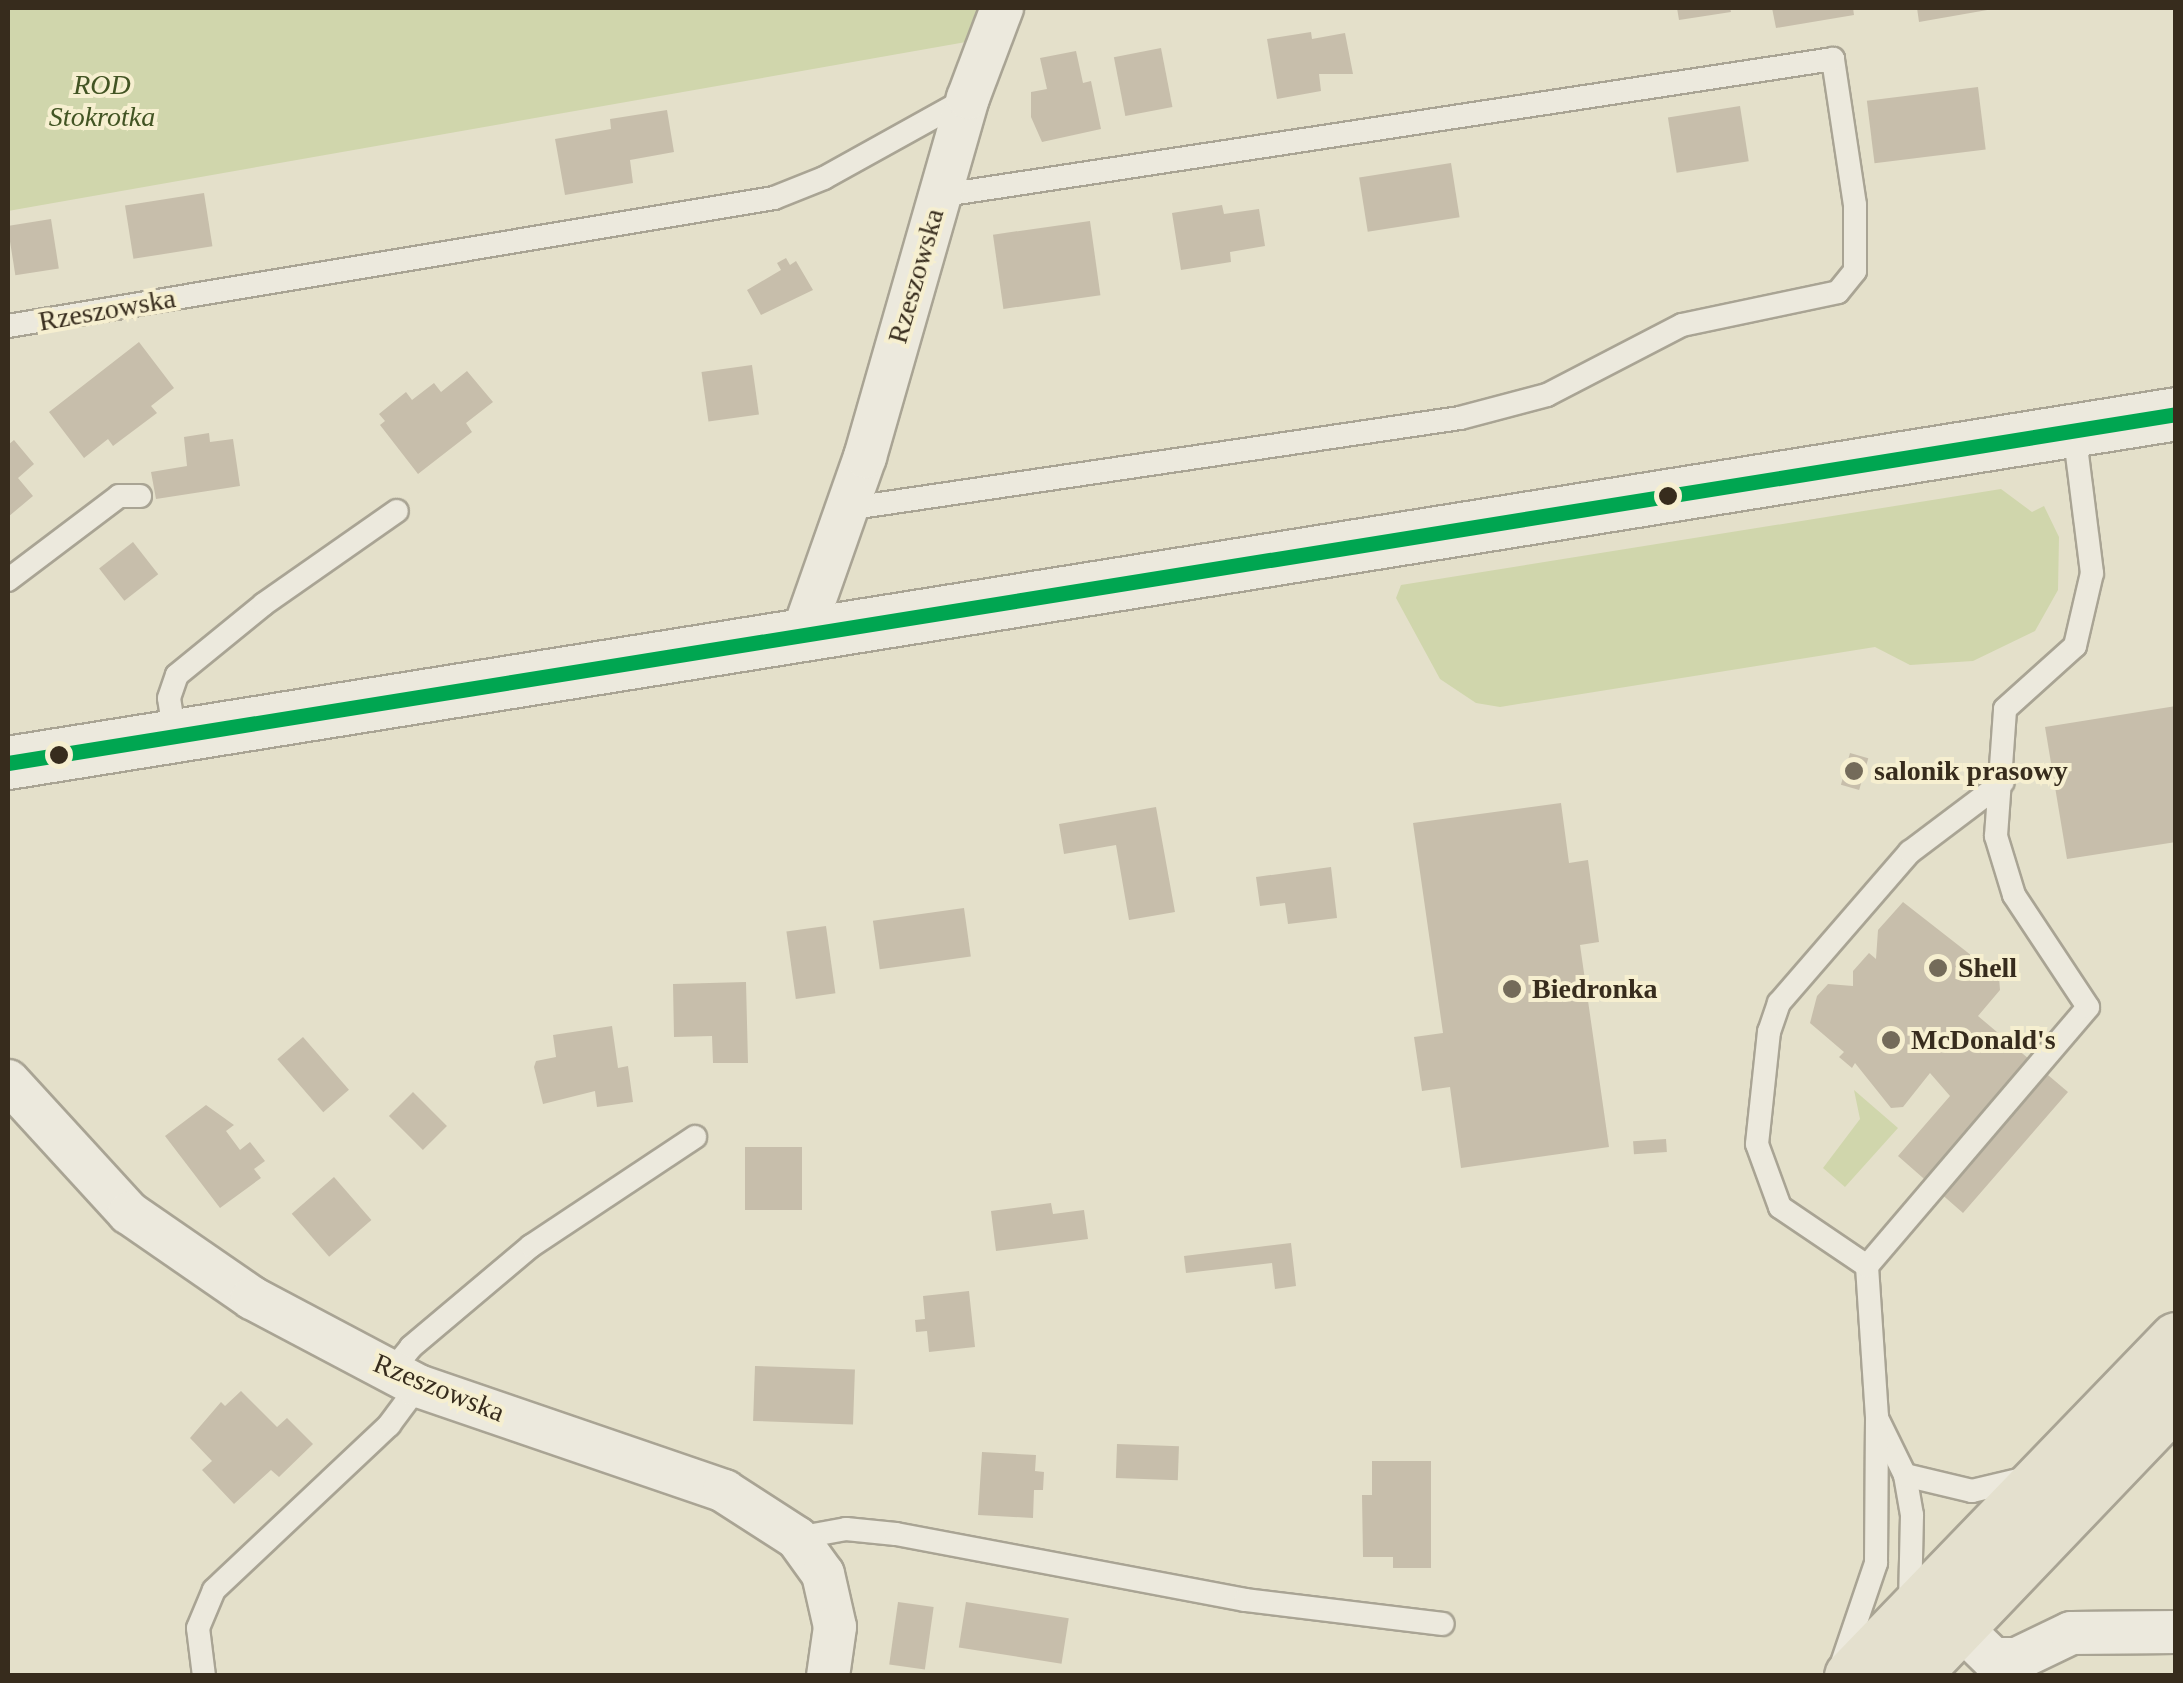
<!DOCTYPE html>
<style>
body{margin:0}
#map{position:relative;width:2183px;height:1683px;overflow:hidden;background:#e4e0ca;font-family:Georgia,serif}
div>[style]{position:absolute}
.green>*{inset:0;background:#d0d6ac}
.building>*{inset:0;background:#c7beab;transform-origin:0 0}
.roads{filter:drop-shadow(2px 0 #a9a494) drop-shadow(-2px 0 #a9a494) drop-shadow(0 2px #a9a494) drop-shadow(0 -2px #a9a494)}
.service>*{height:22px;margin:-11px;padding:0 11px;transform-origin:11px;border-radius:11px;background:#ece9dd}
.minor>*{height:42px;margin:-21px;padding:0 21px;transform-origin:21px;border-radius:21px;background:#ece9dd}
.tertiary>*{height:52px;margin:-26px;padding:0 26px;transform-origin:26px;border-radius:26px;background:#ece9dd}
.primary>*{height:55px;margin:-27.5px;padding:0 27.5px;transform-origin:27.5px;border-radius:27.5px;background:#e4e0ce}
.bus-1>*{height:15px;margin:-7.5px;padding:0 7.5px;transform-origin:7.5px;border-radius:7.5px;background:#00a651}
.dots>*{width:28px;height:28px;translate:-50% -50%;box-sizing:border-box;border:5px solid #f6efd0;border-radius:50%}
span{translate:-50% -50%;white-space:nowrap;text-align:center;line-height:1.15;-webkit-text-stroke:8px #f6efd0;paint-order:stroke}
.park-label{font-size:28px;color:#425423;font-style:italic}
.street-label{font-size:28px;color:#372c1d}
.poi-label{font-size:28px;color:#372c1d;font-weight:700}
.left{translate:0 -50%;text-align:left}
.frame{position:absolute;inset:0;border:10px solid #372c1d;pointer-events:none}
</style>
<div id="map">
<div class="green">
<div style="clip-path:polygon(8px 8px,981px 8px,966px 42px,8px 211px)"></div>
<div style="clip-path:polygon(2001px 489px,2032px 512px,2044px 506px,2059px 537px,2058px 590px,2035px 631px,1973px 661px,1910px 665px,1875px 647px,1500px 707px,1476px 703px,1440px 679px,1396px 598px,1401px 585px)"></div>
<div style="clip-path:polygon(1854px 1090px,1898px 1128px,1845px 1187px,1823px 1168px,1860px 1119px)"></div>
</div>
<div class="building">
<div style="clip-path:polygon(1677px 8px,1730px 8px,1731px 12px,1679px 20px)"></div>
<div style="clip-path:polygon(1772px 8px,1853px 8px,1854px 15px,1776px 28px)"></div>
<div style="clip-path:polygon(1917px 8px,1992px 8px,1993px 9px,1919px 22px)"></div>
<div style="clip-path:polygon(1311px 32px,1312px 39px,1345px 33px,1353px 74px,1319px 74px,1321px 91px,1277px 99px,1267px 39px)"></div>
<div style="left:1161px;top:48px;width:60px;height:48px;rotate:79deg"></div>
<div style="clip-path:polygon(1076px 51px,1083px 83px,1091px 81px,1101px 129px,1042px 142px,1031px 117px,1031px 92px,1047px 89px,1040px 58px)"></div>
<div style="left:1978px;top:87px;width:63px;height:112px;rotate:83deg"></div>
<div style="left:1740px;top:106px;width:56px;height:73px;rotate:81deg"></div>
<div style="clip-path:polygon(667px 110px,674px 152px,630px 160px,633px 183px,565px 195px,555px 139px,611px 129px,610px 119px)"></div>
<div style="left:1451px;top:163px;width:55px;height:93px;rotate:81deg"></div>
<div style="left:204px;top:193px;width:54px;height:80px;rotate:81deg"></div>
<div style="clip-path:polygon(1222px 205px,1224px 214px,1259px 209px,1265px 246px,1230px 252px,1231px 262px,1181px 270px,1172px 213px)"></div>
<div style="left:51px;top:219px;width:50px;height:44px;rotate:81deg"></div>
<div style="left:1090px;top:221px;width:75px;height:98px;rotate:82deg"></div>
<div style="clip-path:polygon(786px 258px,790px 265px,796px 261px,813px 290px,761px 315px,747px 290px,781px 270px,777px 263px)"></div>
<div style="clip-path:polygon(139px 342px,174px 388px,151px 406px,157px 413px,113px 446px,108px 439px,84px 458px,49px 412px)"></div>
<div style="left:752px;top:365px;width:50px;height:51px;rotate:82deg"></div>
<div style="clip-path:polygon(467px 371px,493px 402px,466px 423px,472px 432px,418px 474px,380px 425px,385px 421px,379px 414px,406px 392px,412px 400px,434px 383px,441px 392px)"></div>
<div style="clip-path:polygon(209px 433px,210px 442px,233px 439px,240px 486px,156px 499px,151px 472px,187px 466px,184px 437px)"></div>
<div style="clip-path:polygon(14px 440px,34px 464px,18px 478px,33px 496px,8px 517px,8px 445px)"></div>
<div style="left:133px;top:542px;width:41px;height:43px;rotate:52deg"></div>
<div style="clip-path:polygon(2176px 706px,2176px 842px,2067px 859px,2045px 727px)"></div>
<div style="left:1850px;top:753px;width:19px;height:33px;rotate:16deg"></div>
<div style="clip-path:polygon(1561px 803px,1569px 863px,1588px 860px,1599px 942px,1580px 945px,1609px 1147px,1461px 1168px,1450px 1087px,1422px 1091px,1414px 1037px,1443px 1033px,1413px 823px)"></div>
<div style="clip-path:polygon(1156px 807px,1175px 912px,1129px 920px,1116px 845px,1064px 854px,1059px 824px)"></div>
<div style="clip-path:polygon(1331px 867px,1337px 918px,1288px 924px,1285px 903px,1260px 906px,1256px 877px)"></div>
<div style="clip-path:polygon(1903px 902px,1999px 977px,2000px 990px,1978px 1016px,2068px 1092px,1963px 1213px,1898px 1156px,1950px 1096px,1930px 1073px,1903px 1107px,1891px 1108px,1855px 1063px,1852px 1068px,1839px 1057px,1844px 1052px,1810px 1023px,1817px 996px,1828px 984px,1853px 986px,1853px 971px,1869px 953px,1876px 959px,1878px 930px)"></div>
<div style="left:964px;top:908px;width:49px;height:92px;rotate:82deg"></div>
<div style="left:826px;top:926px;width:68px;height:40px;rotate:82deg"></div>
<div style="clip-path:polygon(746px 982px,748px 1063px,713px 1063px,712px 1036px,674px 1037px,673px 984px)"></div>
<div style="clip-path:polygon(612px 1026px,618px 1068px,628px 1066px,633px 1102px,597px 1107px,595px 1091px,543px 1104px,534px 1067px,536px 1061px,556px 1057px,553px 1035px)"></div>
<div style="left:303px;top:1037px;width:70px;height:34px;rotate:49deg"></div>
<div style="left:413px;top:1092px;width:48px;height:34px;rotate:45deg"></div>
<div style="clip-path:polygon(206px 1105px,234px 1125px,226px 1131px,240px 1150px,250px 1142px,265px 1161px,254px 1169px,261px 1178px,220px 1208px,165px 1136px)"></div>
<div style="left:1666px;top:1139px;width:13px;height:33px;rotate:86deg"></div>
<div style="left:745px;top:1147px;width:57px;height:63px"></div>
<div style="left:334px;top:1177px;width:57px;height:56px;rotate:49deg"></div>
<div style="clip-path:polygon(1051px 1203px,1053px 1214px,1084px 1210px,1088px 1239px,996px 1251px,991px 1211px)"></div>
<div style="clip-path:polygon(1291px 1243px,1296px 1286px,1275px 1289px,1272px 1263px,1186px 1273px,1184px 1256px)"></div>
<div style="clip-path:polygon(969px 1291px,975px 1347px,929px 1352px,927px 1331px,916px 1332px,915px 1320px,925px 1319px,923px 1296px)"></div>
<div style="left:755px;top:1366px;width:100px;height:55px;rotate:2deg"></div>
<div style="clip-path:polygon(241px 1391px,277px 1427px,287px 1418px,313px 1444px,279px 1477px,271px 1470px,234px 1504px,202px 1470px,212px 1461px,190px 1438px,221px 1402px,225px 1406px)"></div>
<div style="left:1117px;top:1444px;width:62px;height:34px;rotate:2deg"></div>
<div style="clip-path:polygon(982px 1452px,1036px 1455px,1035px 1471px,1044px 1472px,1043px 1490px,1034px 1490px,1033px 1518px,978px 1515px)"></div>
<div style="clip-path:polygon(1372px 1461px,1431px 1461px,1431px 1568px,1393px 1568px,1393px 1557px,1363px 1557px,1362px 1495px,1372px 1495px)"></div>
<div style="left:898px;top:1602px;width:36px;height:63px;rotate:8deg"></div>
<div style="left:966px;top:1602px;width:104px;height:46px;rotate:9deg"></div>
</div>
<div class="roads">
<div class="service">
<div style="left:8px;top:326px;width:777px;rotate:-9.49deg"></div>
<div style="left:774px;top:198px;width:54px;rotate:-21.8deg"></div>
<div style="left:824px;top:178px;width:161px;rotate:-29deg"></div>
<div style="left:846px;top:509px;width:621px;rotate:-8.43deg"></div>
<div style="left:1460px;top:418px;width:90px;rotate:-14.8deg"></div>
<div style="left:1547px;top:395px;width:152px;rotate:-27.4deg"></div>
<div style="left:1682px;top:325px;width:159px;rotate:-11.9deg"></div>
<div style="left:1838px;top:292px;width:27px;rotate:-51deg"></div>
<div style="left:1855px;top:271px;width:66px;rotate:-90deg"></div>
<div style="left:1855px;top:205px;width:148px;rotate:-98.6deg"></div>
<div style="left:1833px;top:59px;width:905px;rotate:171.3deg"></div>
<div style="left:8px;top:580px;width:139px;rotate:-37.1deg"></div>
<div style="left:119px;top:496px;width:21px"></div>
<div style="left:175px;top:736px;width:38px;rotate:-99deg"></div>
<div style="left:169px;top:698px;width:24px;rotate:-71deg"></div>
<div style="left:177px;top:675px;width:112px;rotate:-39.2deg"></div>
<div style="left:264px;top:604px;width:162px;rotate:-35deg"></div>
<div style="left:1867px;top:1266px;width:105px;rotate:-145.9deg"></div>
<div style="left:1780px;top:1207px;width:67px;rotate:-110.1deg"></div>
<div style="left:1757px;top:1144px;width:113px;rotate:-83.9deg"></div>
<div style="left:1769px;top:1032px;width:31px;rotate:-71deg"></div>
<div style="left:1779px;top:1003px;width:200px;rotate:-49.1deg"></div>
<div style="left:1910px;top:852px;width:116px;rotate:-37deg"></div>
<div style="left:391px;top:1372px;width:32px;rotate:-51deg"></div>
<div style="left:411px;top:1347px;width:157px;rotate:-40.1deg"></div>
<div style="left:531px;top:1246px;width:197px;rotate:-33.6deg"></div>
<div style="left:1878px;top:1420px;width:61px;rotate:63.9deg"></div>
<div style="left:1905px;top:1475px;width:41px;rotate:80.1deg"></div>
<div style="left:1912px;top:1515px;width:86px;rotate:91.3deg"></div>
<div style="left:1905px;top:1475px;width:69px;rotate:13.4deg"></div>
<div style="left:1972px;top:1491px;width:51px;rotate:-13.5deg"></div>
<div style="left:797px;top:1538px;width:50px;rotate:-10.4deg"></div>
<div style="left:846px;top:1529px;width:50px;rotate:5.7deg"></div>
<div style="left:896px;top:1534px;width:355px;rotate:10.7deg"></div>
<div style="left:1245px;top:1600px;width:199px;rotate:6.9deg"></div>
<div style="left:1842px;top:1663px;width:106px;rotate:-71.2deg"></div>
<div style="left:1876px;top:1563px;width:146px;rotate:-89.6deg"></div>
<div style="left:1877px;top:1417px;width:151px;rotate:-93.8deg"></div>
<div style="left:1867px;top:1266px;width:340px;rotate:-49.5deg"></div>
<div style="left:2088px;top:1007px;width:134px;rotate:-123.5deg"></div>
<div style="left:2014px;top:895px;width:62px;rotate:-107deg"></div>
<div style="left:1996px;top:836px;width:127px;rotate:-85.9deg"></div>
<div style="left:2005px;top:709px;width:94px;rotate:-42deg"></div>
<div style="left:2075px;top:646px;width:75px;rotate:-76.9deg"></div>
<div style="left:2092px;top:573px;width:144px;rotate:-97.2deg"></div>
<div style="left:204px;top:1676px;width:48px;rotate:-97.1deg"></div>
<div style="left:198px;top:1628px;width:41px;rotate:-67.2deg"></div>
<div style="left:214px;top:1590px;width:241px;rotate:-43.3deg"></div>
<div style="left:389px;top:1425px;width:49px;rotate:-53.4deg"></div>
</div>
<div class="minor">
<div style="left:803px;top:633px;width:187px;rotate:-70.6deg"></div>
<div style="left:865px;top:457px;width:373px;rotate:-74deg"></div>
<div style="left:968px;top:98px;width:96px;rotate:-69.3deg"></div>
<div style="left:8px;top:1081px;width:179px;rotate:47.5deg"></div>
<div style="left:129px;top:1213px;width:150px;rotate:34.6deg"></div>
<div style="left:252px;top:1298px;width:188px;rotate:27.9deg"></div>
<div style="left:418px;top:1386px;width:324px;rotate:18.9deg"></div>
<div style="left:724px;top:1491px;width:87px;rotate:32.8deg"></div>
<div style="left:797px;top:1538px;width:44px;rotate:54.2deg"></div>
<div style="left:823px;top:1574px;width:54px;rotate:77.2deg"></div>
<div style="left:835px;top:1627px;width:49px;rotate:98.1deg"></div>
<div style="left:1951px;top:1599px;width:26px;rotate:77deg"></div>
<div style="left:1957px;top:1624px;width:50px;rotate:44.2deg"></div>
<div style="left:1993px;top:1659px;width:24px"></div>
<div style="left:2017px;top:1659px;width:60px;rotate:-25.7deg"></div>
<div style="left:2071px;top:1633px;width:105px;rotate:-0.5deg"></div>
</div>
<div class="tertiary">
<div style="left:8px;top:763px;width:2196px;rotate:-9.14deg"></div>
</div>
<div class="primary">
<div style="left:1852px;top:1676px;width:467px;rotate:-46deg"></div>
<div style="left:1910px;top:1676px;width:385px;rotate:-46.3deg"></div>
</div>
</div>
<div class="bus-1">
<div style="left:8px;top:763px;width:2196px;rotate:-9.14deg"></div>
</div>
<div class="dots">
<div style="left:1668px;top:496px;background:#372c1d"></div>
<div style="left:59px;top:755px;background:#372c1d"></div>
<div style="left:1854px;top:771px;background:#746b5a"></div>
<div style="left:1938px;top:968px;background:#746b5a"></div>
<div style="left:1512px;top:989px;background:#746b5a"></div>
<div style="left:1891px;top:1040px;background:#746b5a"></div>
</div>
<div class="park-label">
<span style="left:102px;top:101px">ROD<br>Stokrotka</span>
</div>
<div class="street-label">
<span style="left:916px;top:276px;rotate:-74deg">Rzeszowska</span>
<span style="left:107px;top:310px;rotate:-10deg">Rzeszowska</span>
<span style="left:439px;top:1388px;rotate:22deg">Rzeszowska</span>
</div>
<div class="poi-label">
<span class="left" style="left:1874px;top:771px">salonik prasowy</span>
<span class="left" style="left:1958px;top:968px">Shell</span>
<span class="left" style="left:1532px;top:989px">Biedronka</span>
<span class="left" style="left:1911px;top:1040px">McDonald's</span>
</div>
<div class="frame"></div>
</div>
